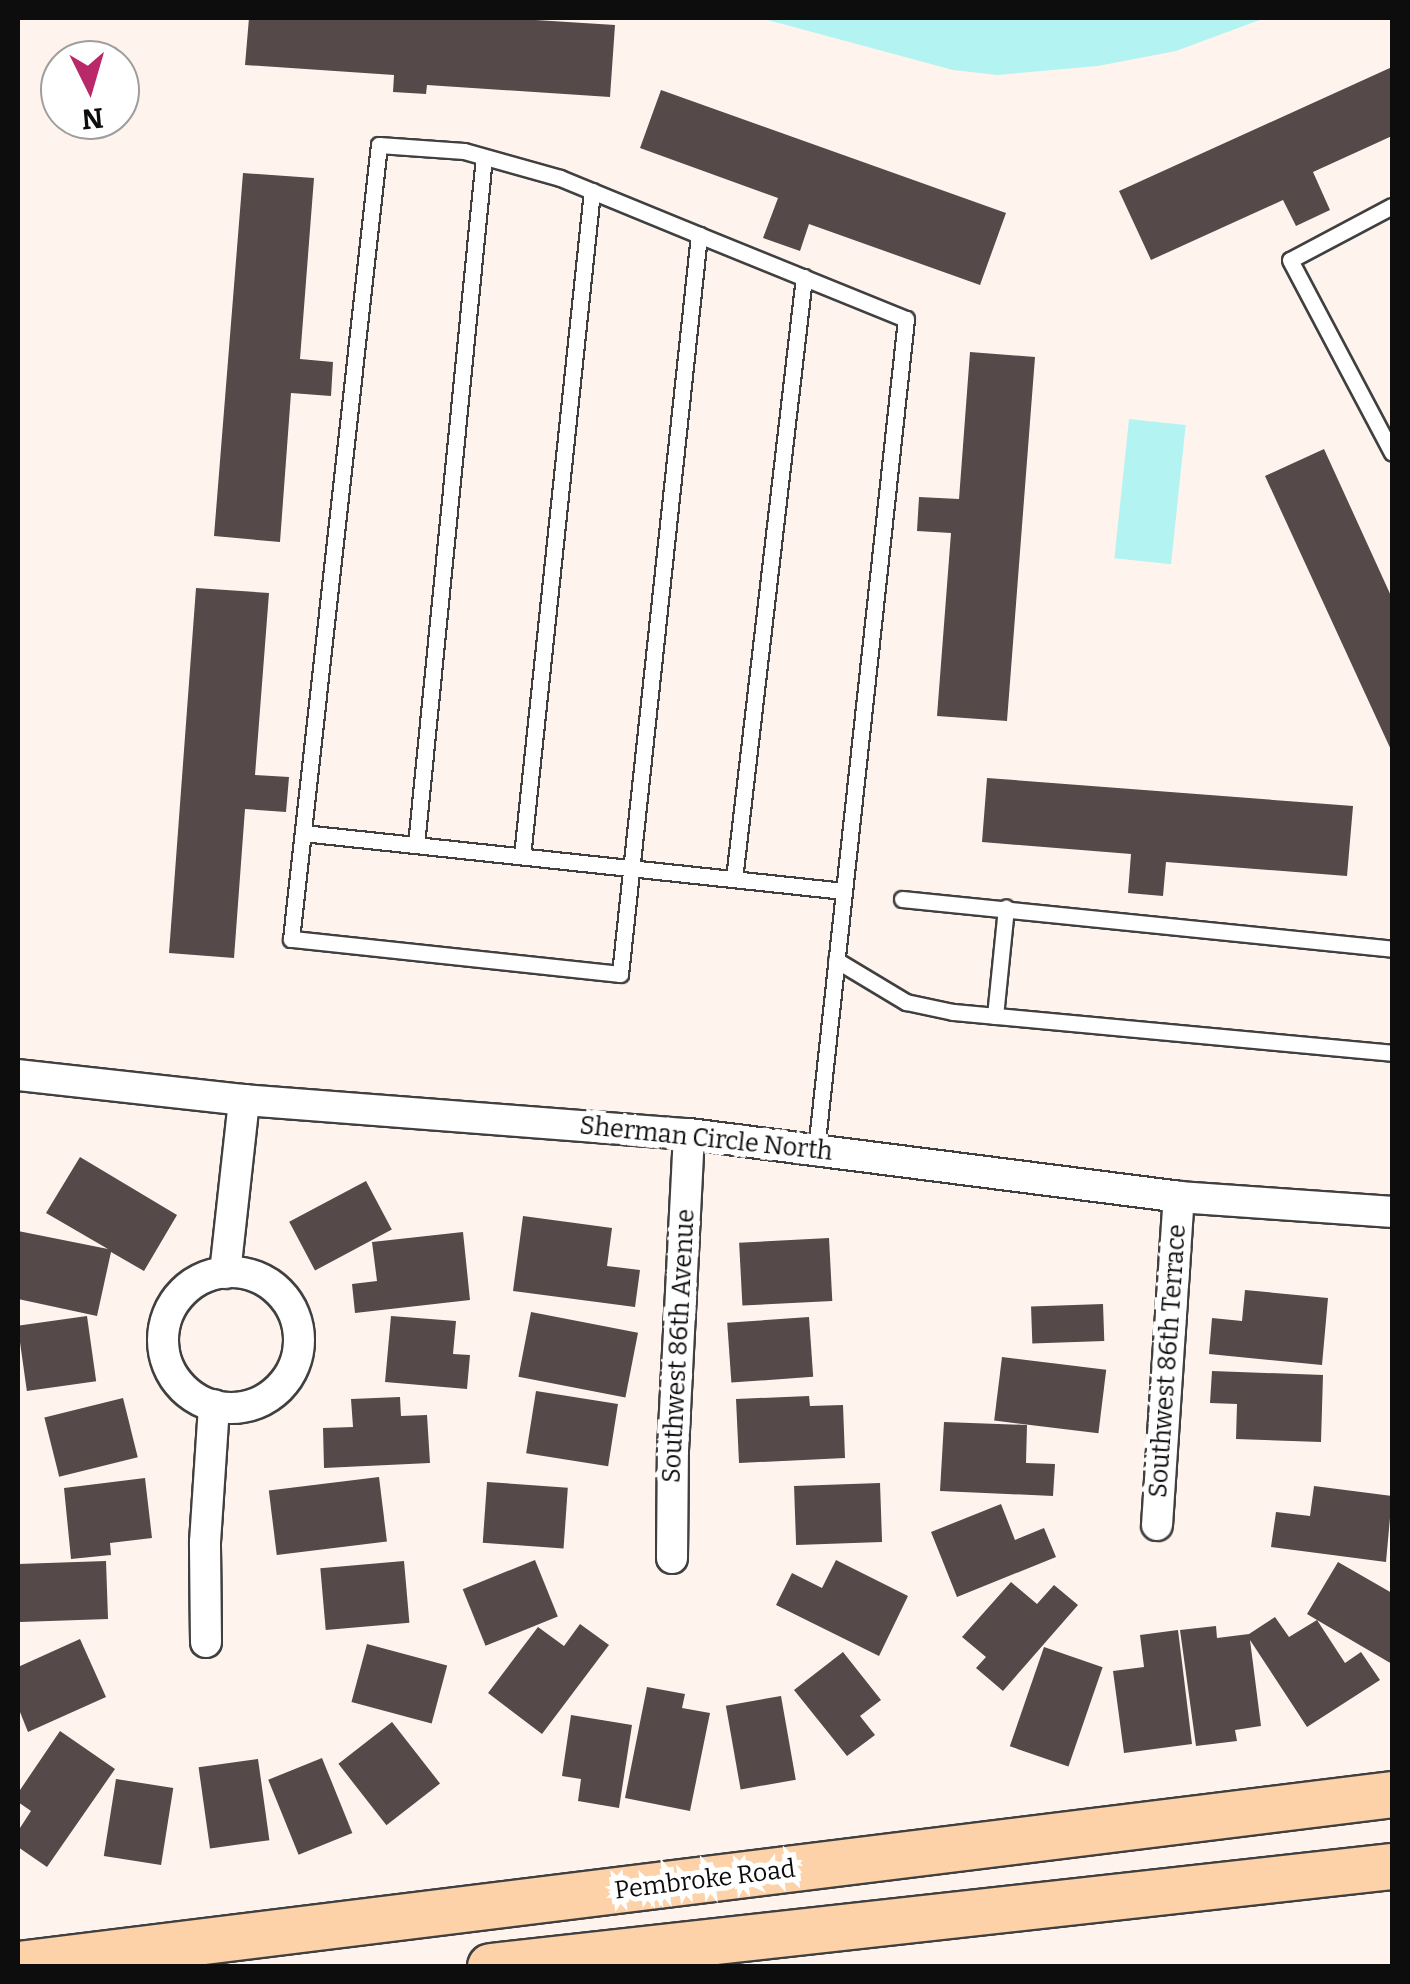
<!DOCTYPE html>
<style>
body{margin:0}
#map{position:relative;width:1410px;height:1984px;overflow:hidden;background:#fff4ed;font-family:Bitter,serif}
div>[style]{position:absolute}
.water>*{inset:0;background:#b3f4f3;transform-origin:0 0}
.building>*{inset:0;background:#554949;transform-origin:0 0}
.roads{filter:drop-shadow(2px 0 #404040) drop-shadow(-2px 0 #404040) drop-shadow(0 2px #404040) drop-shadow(0 -2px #404040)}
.lane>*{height:15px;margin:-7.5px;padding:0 7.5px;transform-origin:7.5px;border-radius:7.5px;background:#fff}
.street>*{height:30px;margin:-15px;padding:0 15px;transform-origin:15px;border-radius:15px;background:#fff}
.street>.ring{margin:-15px;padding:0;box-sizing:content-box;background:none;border:30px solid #fff;border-radius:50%}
.secondary>*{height:45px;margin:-22.5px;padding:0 22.5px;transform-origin:22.5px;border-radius:22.5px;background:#fdd2a9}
span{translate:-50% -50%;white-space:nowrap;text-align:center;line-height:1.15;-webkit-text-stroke:10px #fff;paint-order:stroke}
.street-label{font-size:25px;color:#0d0d0d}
.frame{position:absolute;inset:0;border:20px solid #0d0d0d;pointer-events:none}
.north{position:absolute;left:40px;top:40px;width:100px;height:100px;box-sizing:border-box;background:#fff;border:2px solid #9e9e9e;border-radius:50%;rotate:175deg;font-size:28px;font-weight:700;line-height:40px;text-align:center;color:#0d0d0d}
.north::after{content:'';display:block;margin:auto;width:35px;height:45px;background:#b92869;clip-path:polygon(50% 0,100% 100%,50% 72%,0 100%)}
</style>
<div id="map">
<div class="water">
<div style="clip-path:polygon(760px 18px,1265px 18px,1176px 51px,1098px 66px,997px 75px,953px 70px)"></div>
<div style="left:1129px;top:419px;width:57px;height:140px;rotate:6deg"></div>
</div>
<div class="building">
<div style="clip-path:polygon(249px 18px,504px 18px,615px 25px,610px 97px,427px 85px,426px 94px,393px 92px,394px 75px,245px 65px)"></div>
<div style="clip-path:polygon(1392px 67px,1392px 136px,1313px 172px,1330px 210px,1296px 226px,1283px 200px,1151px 260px,1119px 191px)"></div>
<div style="clip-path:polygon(661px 90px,1006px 213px,980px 285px,809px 224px,800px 251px,763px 238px,778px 198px,640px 148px)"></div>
<div style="clip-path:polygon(243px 173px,314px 178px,300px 359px,333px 362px,331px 396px,291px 393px,280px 542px,214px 536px)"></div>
<div style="clip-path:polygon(970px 352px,1035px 357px,1007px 721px,937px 716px,951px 533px,917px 531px,919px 497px,959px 499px)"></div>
<div style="clip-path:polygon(1324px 449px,1392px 598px,1392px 752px,1265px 476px)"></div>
<div style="clip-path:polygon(196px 588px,269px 593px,255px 775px,289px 777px,286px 812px,245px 809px,234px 958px,169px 953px)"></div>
<div style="clip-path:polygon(987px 778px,1353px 806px,1347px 876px,1166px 862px,1163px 896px,1128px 893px,1131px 854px,982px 842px)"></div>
<div style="clip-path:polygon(80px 1157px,177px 1215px,144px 1271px,111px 1252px,97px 1316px,18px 1299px,18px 1231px,108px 1249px,46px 1213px)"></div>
<div style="left:366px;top:1181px;width:55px;height:87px;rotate:62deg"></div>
<div style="clip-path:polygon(523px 1216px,612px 1228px,607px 1266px,640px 1270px,635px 1307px,513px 1291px)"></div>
<div style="clip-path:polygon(463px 1232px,470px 1300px,355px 1313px,352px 1284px,377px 1281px,372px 1242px)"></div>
<div style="left:829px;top:1238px;width:63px;height:90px;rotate:87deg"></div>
<div style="clip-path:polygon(1245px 1290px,1328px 1298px,1322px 1365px,1209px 1354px,1212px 1318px,1242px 1321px)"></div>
<div style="left:1103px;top:1304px;width:37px;height:72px;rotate:88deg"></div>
<div style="left:531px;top:1312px;width:109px;height:66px;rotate:11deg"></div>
<div style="left:87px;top:1316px;width:66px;height:70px;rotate:82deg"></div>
<div style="clip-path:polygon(391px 1316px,456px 1321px,453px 1354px,470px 1355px,467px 1389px,385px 1382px)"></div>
<div style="left:809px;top:1317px;width:60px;height:82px;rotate:86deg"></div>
<div style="left:1002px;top:1357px;width:105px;height:64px;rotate:7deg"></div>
<div style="clip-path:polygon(1212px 1371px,1323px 1375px,1321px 1442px,1236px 1439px,1237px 1404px,1210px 1403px)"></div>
<div style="left:536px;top:1391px;width:83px;height:63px;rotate:9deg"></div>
<div style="clip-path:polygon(809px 1396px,810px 1406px,843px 1405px,845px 1458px,739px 1463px,736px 1399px)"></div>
<div style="clip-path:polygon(400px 1397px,401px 1416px,427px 1415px,430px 1463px,324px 1468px,323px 1428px,353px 1427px,351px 1399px)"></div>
<div style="left:123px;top:1398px;width:61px;height:81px;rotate:76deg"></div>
<div style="clip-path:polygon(944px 1422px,1027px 1425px,1026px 1463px,1055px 1464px,1053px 1496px,940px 1491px)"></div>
<div style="left:379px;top:1477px;width:65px;height:111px;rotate:83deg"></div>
<div style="clip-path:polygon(145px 1478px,152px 1538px,110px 1543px,111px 1555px,71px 1559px,64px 1488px)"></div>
<div style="left:487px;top:1482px;width:81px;height:61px;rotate:4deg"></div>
<div style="left:880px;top:1483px;width:59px;height:86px;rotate:88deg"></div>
<div style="clip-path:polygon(1314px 1486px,1392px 1496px,1386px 1562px,1271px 1547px,1276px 1512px,1310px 1516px)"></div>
<div style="clip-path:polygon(1001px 1504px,1015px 1540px,1044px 1528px,1056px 1557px,957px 1597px,931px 1532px)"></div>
<div style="left:535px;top:1560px;width:61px;height:78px;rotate:68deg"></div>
<div style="clip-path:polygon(836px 1560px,908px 1596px,879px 1656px,776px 1605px,792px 1573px,822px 1588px)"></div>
<div style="left:106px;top:1561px;width:58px;height:88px;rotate:88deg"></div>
<div style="left:404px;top:1561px;width:62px;height:84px;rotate:85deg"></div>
<div style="clip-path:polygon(1338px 1562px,1392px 1593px,1392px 1664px,1317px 1620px,1345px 1663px,1361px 1652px,1380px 1680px,1307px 1727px,1250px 1640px,1261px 1726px,1235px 1730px,1237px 1741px,1196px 1746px,1180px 1630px,1216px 1626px,1217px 1638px,1249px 1634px,1275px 1617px,1289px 1637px,1317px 1620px,1307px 1614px)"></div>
<div style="clip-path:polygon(1011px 1582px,1037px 1604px,1054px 1585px,1078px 1605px,1003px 1691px,976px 1668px,986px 1657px,962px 1637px)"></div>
<div style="clip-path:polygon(580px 1624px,609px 1645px,542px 1734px,488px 1693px,538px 1627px,564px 1646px)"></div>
<div style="clip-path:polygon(1178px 1630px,1192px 1744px,1124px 1753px,1113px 1671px,1144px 1667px,1140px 1635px)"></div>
<div style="clip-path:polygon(80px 1639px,106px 1697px,28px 1732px,18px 1707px,18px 1667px)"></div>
<div style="left:367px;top:1644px;width:83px;height:60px;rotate:15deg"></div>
<div style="left:1044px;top:1647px;width:62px;height:105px;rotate:19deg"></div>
<div style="clip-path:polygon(843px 1652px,881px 1700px,860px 1716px,875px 1735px,847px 1756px,794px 1690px)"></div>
<div style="clip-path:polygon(647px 1687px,685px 1694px,682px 1708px,710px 1713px,690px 1811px,625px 1798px)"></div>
<div style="left:781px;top:1696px;width:85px;height:56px;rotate:80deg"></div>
<div style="clip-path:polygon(571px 1715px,632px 1725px,619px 1808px,578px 1801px,581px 1779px,562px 1776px)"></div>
<div style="left:392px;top:1722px;width:78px;height:68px;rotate:52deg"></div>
<div style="clip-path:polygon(60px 1731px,115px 1769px,47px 1867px,18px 1847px,18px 1831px,31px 1811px,18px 1802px,18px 1793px)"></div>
<div style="left:322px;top:1758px;width:81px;height:58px;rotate:68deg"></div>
<div style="left:258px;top:1759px;width:82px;height:60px;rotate:82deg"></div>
<div style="left:116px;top:1779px;width:58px;height:78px;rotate:9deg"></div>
</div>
<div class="roads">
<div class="lane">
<div style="left:1392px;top:206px;width:115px;rotate:152.1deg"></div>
<div style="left:1290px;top:260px;width:218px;rotate:62.1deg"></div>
<div style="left:699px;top:235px;width:743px;rotate:96.1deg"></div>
<div style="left:620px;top:974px;width:331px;rotate:-173.9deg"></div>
<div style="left:291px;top:939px;width:799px;rotate:-83.68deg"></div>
<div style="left:379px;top:145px;width:85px;rotate:4deg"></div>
<div style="left:464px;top:151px;width:100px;rotate:15.7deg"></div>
<div style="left:560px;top:178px;width:150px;rotate:22.3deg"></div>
<div style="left:699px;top:235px;width:223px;rotate:22.1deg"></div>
<div style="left:906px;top:319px;width:836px;rotate:96.18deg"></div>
<div style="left:303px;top:833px;width:544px;rotate:6.12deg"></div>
<div style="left:416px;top:845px;width:691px;rotate:-84.36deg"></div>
<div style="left:522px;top:856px;width:669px;rotate:-83.99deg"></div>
<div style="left:734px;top:879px;width:606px;rotate:-83.37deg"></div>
<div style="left:902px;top:899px;width:493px;rotate:5.8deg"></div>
<div style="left:836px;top:960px;width:82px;rotate:31deg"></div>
<div style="left:906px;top:1002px;width:48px;rotate:12deg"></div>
<div style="left:953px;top:1012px;width:441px;rotate:5.3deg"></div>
<div style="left:995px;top:1016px;width:109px;rotate:-84.2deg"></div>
</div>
<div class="street">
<div style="left:18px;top:1075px;width:227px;rotate:6.3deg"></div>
<div style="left:244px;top:1100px;width:446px;rotate:4.4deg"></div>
<div style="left:689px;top:1134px;width:494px;rotate:7.3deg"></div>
<div style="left:1179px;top:1197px;width:214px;rotate:4deg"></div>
<div class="ring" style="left:163px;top:1272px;width:106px;height:106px"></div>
<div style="left:225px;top:1273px;width:174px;rotate:-83.7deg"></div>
<div style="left:1157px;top:1525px;width:329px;rotate:-86.2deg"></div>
<div style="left:672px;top:1558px;width:108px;rotate:-89.5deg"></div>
<div style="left:673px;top:1450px;width:316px;rotate:-87.1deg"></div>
<div style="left:206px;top:1642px;width:100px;rotate:-90.6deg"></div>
<div style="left:205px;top:1542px;width:137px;rotate:-86.2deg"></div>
</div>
<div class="secondary">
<div style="left:18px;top:1964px;width:1384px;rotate:-7.05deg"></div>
<div style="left:490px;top:1966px;width:908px;rotate:-6.33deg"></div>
</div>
</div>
<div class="street-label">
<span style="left:706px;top:1139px;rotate:6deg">Sherman Circle North</span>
<span style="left:679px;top:1346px;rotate:-87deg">Southwest 86th Avenue</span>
<span style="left:1168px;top:1361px;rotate:-86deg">Southwest 86th Terrace</span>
<span style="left:705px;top:1880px;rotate:-7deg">Pembroke Road</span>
</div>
<div class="frame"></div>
<div class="north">N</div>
</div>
